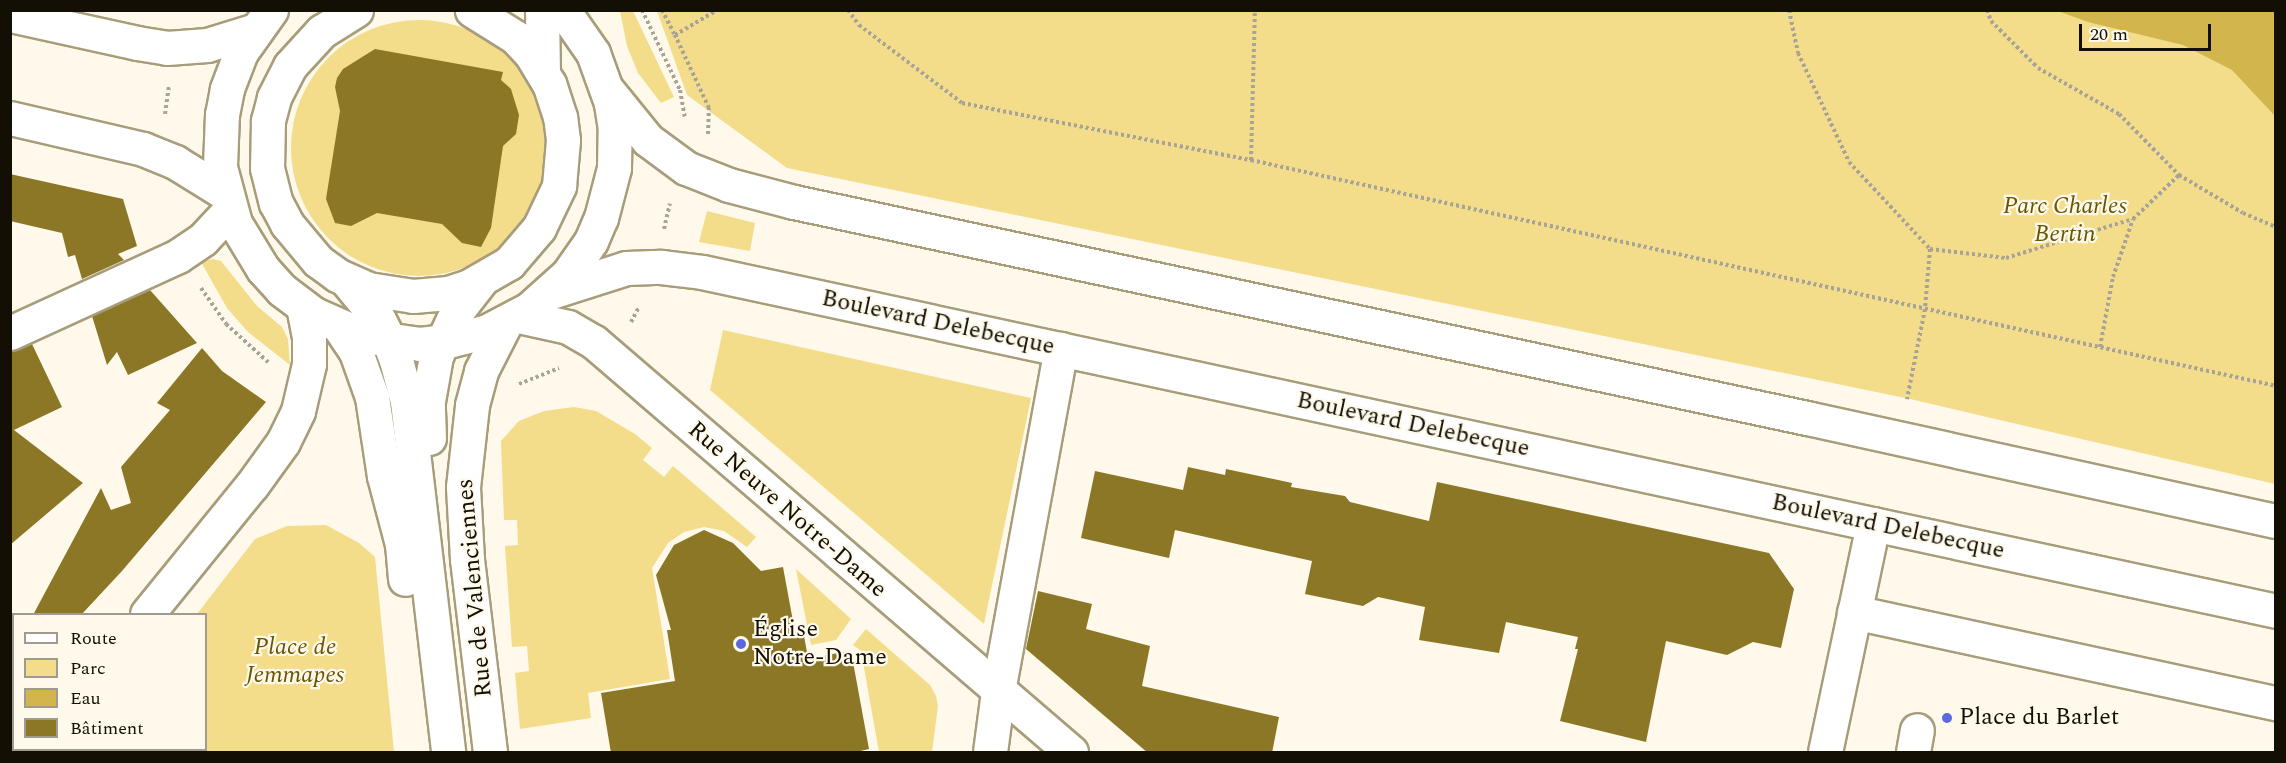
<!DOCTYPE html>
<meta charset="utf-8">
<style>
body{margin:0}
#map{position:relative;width:2286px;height:763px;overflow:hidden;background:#fef9eb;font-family:Spectral,serif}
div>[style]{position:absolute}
.green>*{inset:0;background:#f3dc8a}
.round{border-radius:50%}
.water>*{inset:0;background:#d2b54d}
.building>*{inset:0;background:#8c7726}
.path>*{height:4px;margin-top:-2px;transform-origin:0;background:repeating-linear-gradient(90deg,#a8a397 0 3px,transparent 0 6px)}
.roads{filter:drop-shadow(2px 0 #a79d7a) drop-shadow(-2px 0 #a79d7a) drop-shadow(0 2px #a79d7a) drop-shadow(0 -2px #a79d7a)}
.minor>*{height:33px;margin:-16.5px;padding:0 16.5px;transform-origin:16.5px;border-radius:16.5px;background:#fff}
.major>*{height:33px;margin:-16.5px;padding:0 16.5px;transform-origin:16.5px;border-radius:16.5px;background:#fff}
.dots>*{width:16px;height:16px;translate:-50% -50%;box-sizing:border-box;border:3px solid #fef9eb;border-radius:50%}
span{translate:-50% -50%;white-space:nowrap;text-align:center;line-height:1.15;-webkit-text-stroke:4.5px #fef9eb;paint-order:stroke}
.park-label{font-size:24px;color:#685500;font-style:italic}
.street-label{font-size:24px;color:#130f04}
.poi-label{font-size:24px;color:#130f04}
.left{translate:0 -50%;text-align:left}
.frame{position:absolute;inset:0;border:12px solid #130f04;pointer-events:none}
.legend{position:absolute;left:12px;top:613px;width:195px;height:138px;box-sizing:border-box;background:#fef9eb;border:2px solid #a09b8f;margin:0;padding:8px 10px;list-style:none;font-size:18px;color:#130f04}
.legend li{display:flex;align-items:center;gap:12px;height:30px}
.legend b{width:30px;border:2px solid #a09b8f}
.scale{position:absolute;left:2079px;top:24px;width:132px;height:27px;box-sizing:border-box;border:3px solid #130f04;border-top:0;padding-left:8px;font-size:18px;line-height:21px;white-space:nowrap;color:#130f04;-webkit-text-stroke:4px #fef9eb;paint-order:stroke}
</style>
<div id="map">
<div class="green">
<div style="clip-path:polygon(620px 11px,633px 11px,674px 97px,661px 103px,638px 73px,627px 46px)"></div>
<div style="clip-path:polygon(657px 11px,2275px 11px,2275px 484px,1910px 399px,787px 168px,687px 95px)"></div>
<div class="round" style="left:291px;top:20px;width:256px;height:256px"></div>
<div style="clip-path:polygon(707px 211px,755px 223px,750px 251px,699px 242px)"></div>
<div style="clip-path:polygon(213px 259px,221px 261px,257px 306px,282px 327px,288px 339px,290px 365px,248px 332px,227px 308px,201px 262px)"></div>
<div style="clip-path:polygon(723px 330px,1031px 398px,984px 624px,710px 390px)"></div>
<div style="clip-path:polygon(574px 407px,596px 411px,635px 434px,652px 448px,643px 460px,664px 477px,673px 466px,756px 537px,747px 547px,724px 531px,704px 527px,684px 532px,668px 543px,652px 568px,670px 679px,588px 693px,591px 718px,520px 729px,515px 673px,529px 671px,527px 646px,512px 647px,505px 546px,518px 545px,517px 520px,504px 520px,501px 441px,519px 421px,544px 411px)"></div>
<div style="clip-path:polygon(326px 525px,359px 543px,375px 557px,394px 752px,94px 752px,95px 750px,206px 750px,206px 614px,197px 614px,255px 539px,287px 526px)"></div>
<div style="clip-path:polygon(796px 569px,851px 619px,836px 640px,811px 645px)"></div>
<div style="clip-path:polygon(866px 629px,930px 685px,936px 696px,938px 706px,932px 752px,879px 752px,861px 651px,853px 645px)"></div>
</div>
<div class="water">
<div style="clip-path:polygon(2058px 11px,2275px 11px,2275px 116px,2232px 70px,2183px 45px,2088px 22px)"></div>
</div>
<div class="building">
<div style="clip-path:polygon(375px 49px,503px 72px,501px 80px,511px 89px,519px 115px,516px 134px,503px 146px,491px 228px,481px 247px,462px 243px,442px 224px,377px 213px,351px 226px,335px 223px,326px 199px,340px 111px,335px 87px,337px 78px,343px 69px)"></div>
<div style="clip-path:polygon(10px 174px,123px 199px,137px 246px,118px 254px,124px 260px,82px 279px,75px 255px,68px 257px,62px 233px,10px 221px)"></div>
<div style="clip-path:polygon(150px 290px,197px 343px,128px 375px,117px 352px,107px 365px,92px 316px)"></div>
<div style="clip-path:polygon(32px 344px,62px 407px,14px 430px,83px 483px,10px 545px,10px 351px)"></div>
<div style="clip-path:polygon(202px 348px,222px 371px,266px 402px,122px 571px,81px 615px,33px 615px,101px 488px,111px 510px,131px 503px,121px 467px,170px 410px,157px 403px)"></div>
<div style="clip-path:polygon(1188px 467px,1225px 475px,1226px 469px,1292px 483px,1291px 487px,1345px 496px,1350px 502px,1429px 521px,1437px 482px,1769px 553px,1794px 589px,1781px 648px,1753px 642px,1727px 655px,1666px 641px,1646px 742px,1560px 721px,1578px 649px,1575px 649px,1578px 637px,1506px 622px,1499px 653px,1419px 640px,1425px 607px,1378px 597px,1363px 606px,1305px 594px,1312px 561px,1175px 530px,1169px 558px,1081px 538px,1095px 471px,1183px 490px)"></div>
<div style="clip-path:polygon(704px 530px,733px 543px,761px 571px,783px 567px,795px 632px,803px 630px,808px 658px,851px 651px,869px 749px,852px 753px,611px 753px,601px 693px,675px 681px,667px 630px,671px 630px,656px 575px,674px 545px)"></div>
<div style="clip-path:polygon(1038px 591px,1092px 604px,1086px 629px,1150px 646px,1142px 686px,1279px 717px,1272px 753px,1148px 753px,1026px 649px)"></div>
</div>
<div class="path">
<div style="left:642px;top:10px;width:89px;rotate:64.6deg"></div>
<div style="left:680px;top:90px;width:27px;rotate:80deg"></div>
<div style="left:662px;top:10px;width:28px;rotate:63deg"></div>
<div style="left:848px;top:10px;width:19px;rotate:54deg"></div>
<div style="left:859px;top:25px;width:129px;rotate:37.1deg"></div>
<div style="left:962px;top:103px;width:295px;rotate:11.2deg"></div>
<div style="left:1251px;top:160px;width:1050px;rotate:12.43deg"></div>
<div style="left:1789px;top:10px;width:44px;rotate:78.2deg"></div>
<div style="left:1798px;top:53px;width:120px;rotate:64.9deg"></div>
<div style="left:1849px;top:162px;width:119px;rotate:47deg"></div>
<div style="left:1930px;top:249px;width:60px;rotate:94.8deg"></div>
<div style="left:1925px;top:309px;width:92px;rotate:101.3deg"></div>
<div style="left:1987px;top:10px;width:12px;rotate:70deg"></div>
<div style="left:1991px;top:21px;width:66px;rotate:45deg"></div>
<div style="left:2038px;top:68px;width:93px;rotate:29.6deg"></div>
<div style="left:2119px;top:114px;width:86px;rotate:45.5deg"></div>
<div style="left:2179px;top:175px;width:74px;rotate:30.7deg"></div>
<div style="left:2243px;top:213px;width:36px;rotate:23deg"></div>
<div style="left:165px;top:114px;width:28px;rotate:-82deg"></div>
<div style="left:708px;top:134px;width:26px;rotate:-88deg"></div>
<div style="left:709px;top:108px;width:81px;rotate:-115deg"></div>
<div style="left:675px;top:35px;width:49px;rotate:-30.8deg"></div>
<div style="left:1251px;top:160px;width:150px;rotate:-88.5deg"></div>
<div style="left:664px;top:229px;width:26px;rotate:-77deg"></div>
<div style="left:1930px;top:249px;width:77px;rotate:6.8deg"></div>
<div style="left:2006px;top:258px;width:133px;rotate:-17.1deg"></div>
<div style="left:201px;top:288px;width:44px;rotate:55.2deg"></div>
<div style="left:226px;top:324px;width:57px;rotate:42.1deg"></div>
<div style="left:631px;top:322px;width:17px;rotate:-62deg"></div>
<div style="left:2100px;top:347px;width:71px;rotate:-79.5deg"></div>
<div style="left:2113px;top:277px;width:61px;rotate:-71deg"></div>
<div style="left:2133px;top:219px;width:64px;rotate:-43.7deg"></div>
<div style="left:519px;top:384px;width:43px;rotate:-21.8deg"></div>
</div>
<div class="roads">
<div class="minor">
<div style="left:356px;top:10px;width:40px;rotate:148deg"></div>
<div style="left:322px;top:31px;width:47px;rotate:132.4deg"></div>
<div style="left:290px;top:66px;width:36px;rotate:117deg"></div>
<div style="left:274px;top:98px;width:24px;rotate:105deg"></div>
<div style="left:268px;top:121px;width:47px;rotate:91.2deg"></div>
<div style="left:267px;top:168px;width:36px;rotate:76deg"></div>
<div style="left:276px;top:203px;width:24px;rotate:62deg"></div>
<div style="left:287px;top:224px;width:48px;rotate:50deg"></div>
<div style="left:318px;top:261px;width:24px;rotate:36deg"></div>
<div style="left:337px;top:275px;width:34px;rotate:24deg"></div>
<div style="left:368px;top:289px;width:46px;rotate:8.8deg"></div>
<div style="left:413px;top:296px;width:35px;rotate:-5deg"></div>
<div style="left:448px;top:293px;width:22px;rotate:-18deg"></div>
<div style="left:469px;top:286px;width:46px;rotate:-29.9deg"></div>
<div style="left:509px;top:263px;width:46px;rotate:-49.4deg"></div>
<div style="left:539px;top:228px;width:47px;rotate:-64.5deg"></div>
<div style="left:559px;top:186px;width:46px;rotate:-85deg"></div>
<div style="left:563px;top:140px;width:23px;rotate:-97deg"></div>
<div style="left:560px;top:117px;width:35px;rotate:-108deg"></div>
<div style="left:549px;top:84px;width:35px;rotate:-121deg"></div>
<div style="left:531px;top:54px;width:23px;rotate:-133deg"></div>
<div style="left:515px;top:37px;width:51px;rotate:-147.9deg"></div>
<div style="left:542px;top:10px;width:63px;rotate:89.1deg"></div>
<div style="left:347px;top:281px;width:50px;rotate:50.6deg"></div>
<div style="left:379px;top:320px;width:16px;rotate:63deg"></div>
<div style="left:386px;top:334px;width:28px;rotate:69deg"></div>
<div style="left:396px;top:360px;width:42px;rotate:75deg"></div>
<div style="left:407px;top:401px;width:353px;rotate:83.3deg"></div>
<div style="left:518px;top:316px;width:51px;rotate:12.4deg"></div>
<div style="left:568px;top:327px;width:30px;rotate:30deg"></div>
<div style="left:594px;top:342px;width:629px;rotate:40.68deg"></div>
<div style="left:340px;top:328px;width:29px;rotate:56deg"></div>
<div style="left:356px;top:352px;width:48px;rotate:70.4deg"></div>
<div style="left:372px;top:397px;width:80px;rotate:81.4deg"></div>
<div style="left:384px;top:476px;width:70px;rotate:75.2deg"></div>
<div style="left:402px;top:544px;width:35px;rotate:85deg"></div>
<div style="left:10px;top:333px;width:185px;rotate:-24.6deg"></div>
<div style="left:178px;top:256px;width:30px;rotate:-34deg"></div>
<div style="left:203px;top:239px;width:40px;rotate:-47deg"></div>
<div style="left:429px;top:438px;width:37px;rotate:-92deg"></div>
<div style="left:428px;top:401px;width:46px;rotate:-79.9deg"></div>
<div style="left:436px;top:356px;width:50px;rotate:-65deg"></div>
<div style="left:457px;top:311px;width:37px;rotate:-52deg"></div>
<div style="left:1854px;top:612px;width:432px;rotate:12.2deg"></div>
<div style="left:147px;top:614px;width:166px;rotate:-50.9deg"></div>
<div style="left:252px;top:485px;width:53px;rotate:-54.2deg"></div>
<div style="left:283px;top:442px;width:34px;rotate:-64deg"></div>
<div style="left:298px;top:411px;width:48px;rotate:-76.8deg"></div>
<div style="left:309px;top:364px;width:27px;rotate:-90deg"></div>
<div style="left:309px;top:337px;width:31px;rotate:-101deg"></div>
<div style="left:50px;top:752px;width:2px;rotate:-63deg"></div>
<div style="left:490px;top:752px;width:194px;rotate:-96.8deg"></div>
<div style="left:467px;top:559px;width:72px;rotate:-93.2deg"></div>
<div style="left:463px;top:487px;width:82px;rotate:-83.7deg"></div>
<div style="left:472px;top:405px;width:35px;rotate:-75deg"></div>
<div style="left:481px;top:371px;width:55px;rotate:-63deg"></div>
<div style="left:990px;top:752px;width:62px;rotate:-82.5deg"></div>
<div style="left:998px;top:691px;width:348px;rotate:-79.6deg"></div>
<div style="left:1825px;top:752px;width:233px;rotate:-78.1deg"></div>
<div style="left:1913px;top:752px;width:22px;rotate:-80deg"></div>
</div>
<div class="major">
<div style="left:271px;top:10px;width:52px;rotate:125.5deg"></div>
<div style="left:241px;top:52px;width:40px;rotate:111deg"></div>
<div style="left:227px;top:89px;width:25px;rotate:101deg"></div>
<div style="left:222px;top:114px;width:53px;rotate:92.2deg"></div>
<div style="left:220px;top:167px;width:58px;rotate:75deg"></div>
<div style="left:235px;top:223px;width:54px;rotate:58.7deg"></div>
<div style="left:263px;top:269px;width:28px;rotate:48deg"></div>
<div style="left:282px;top:290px;width:38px;rotate:37deg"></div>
<div style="left:312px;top:313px;width:57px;rotate:23.9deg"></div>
<div style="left:364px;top:336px;width:57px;rotate:8.1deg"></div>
<div style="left:420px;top:344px;width:32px;rotate:-7deg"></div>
<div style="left:452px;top:340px;width:34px;rotate:-14deg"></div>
<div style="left:485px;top:332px;width:50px;rotate:-27.6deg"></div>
<div style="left:529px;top:309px;width:52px;rotate:-41.9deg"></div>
<div style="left:568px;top:274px;width:40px;rotate:-55.1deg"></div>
<div style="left:591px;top:241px;width:25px;rotate:-67deg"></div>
<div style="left:601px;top:218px;width:52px;rotate:-75.4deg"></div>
<div style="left:614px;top:168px;width:39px;rotate:-89deg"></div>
<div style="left:615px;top:129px;width:26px;rotate:-99deg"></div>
<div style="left:611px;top:103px;width:53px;rotate:-109.8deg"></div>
<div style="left:593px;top:53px;width:52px;rotate:-124.9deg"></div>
<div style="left:10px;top:15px;width:130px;rotate:12.4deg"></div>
<div style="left:137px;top:43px;width:30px;rotate:9deg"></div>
<div style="left:167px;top:48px;width:40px;rotate:-4.3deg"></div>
<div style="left:207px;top:45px;width:51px;rotate:-17deg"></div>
<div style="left:608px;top:91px;width:63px;rotate:50.8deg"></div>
<div style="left:648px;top:140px;width:47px;rotate:36.4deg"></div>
<div style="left:686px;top:168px;width:46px;rotate:21.6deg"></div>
<div style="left:729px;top:185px;width:67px;rotate:14.7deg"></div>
<div style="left:794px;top:202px;width:1036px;rotate:12.04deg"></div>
<div style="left:1807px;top:418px;width:480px;rotate:12.4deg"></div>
<div style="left:10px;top:118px;width:137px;rotate:13.1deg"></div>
<div style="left:143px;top:149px;width:35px;rotate:22deg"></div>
<div style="left:175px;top:162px;width:59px;rotate:31.8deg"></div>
<div style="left:551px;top:292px;width:79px;rotate:-17.7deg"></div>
<div style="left:626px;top:268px;width:35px;rotate:-2deg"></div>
<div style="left:661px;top:267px;width:41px;rotate:7deg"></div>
<div style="left:702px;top:272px;width:1610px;rotate:12.15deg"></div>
</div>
</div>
<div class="dots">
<div style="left:741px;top:644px;background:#5a69e0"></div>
<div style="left:1947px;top:718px;background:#5a69e0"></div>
</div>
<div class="park-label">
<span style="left:2065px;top:221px">Parc Charles<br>Bertin</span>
<span style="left:295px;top:662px">Place de<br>Jemmapes</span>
</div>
<div class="street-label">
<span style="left:938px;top:323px;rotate:12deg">Boulevard Delebecque</span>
<span style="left:1413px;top:425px;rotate:12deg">Boulevard Delebecque</span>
<span style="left:787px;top:510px;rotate:41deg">Rue Neuve Notre-Dame</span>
<span style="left:1888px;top:527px;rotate:12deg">Boulevard Delebecque</span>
<span style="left:475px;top:588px;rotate:-95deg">Rue de Valenciennes</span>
</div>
<div class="poi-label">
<span class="left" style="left:753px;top:644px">Église<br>Notre-Dame</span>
<span class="left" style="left:1959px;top:718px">Place du Barlet</span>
</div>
<div class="frame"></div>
<ul class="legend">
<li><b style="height:8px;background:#fff"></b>Route</li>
<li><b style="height:16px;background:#f3dc8a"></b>Parc</li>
<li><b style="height:16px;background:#d2b54d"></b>Eau</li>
<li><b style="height:16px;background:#8c7726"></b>Bâtiment</li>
</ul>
<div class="scale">20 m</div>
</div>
